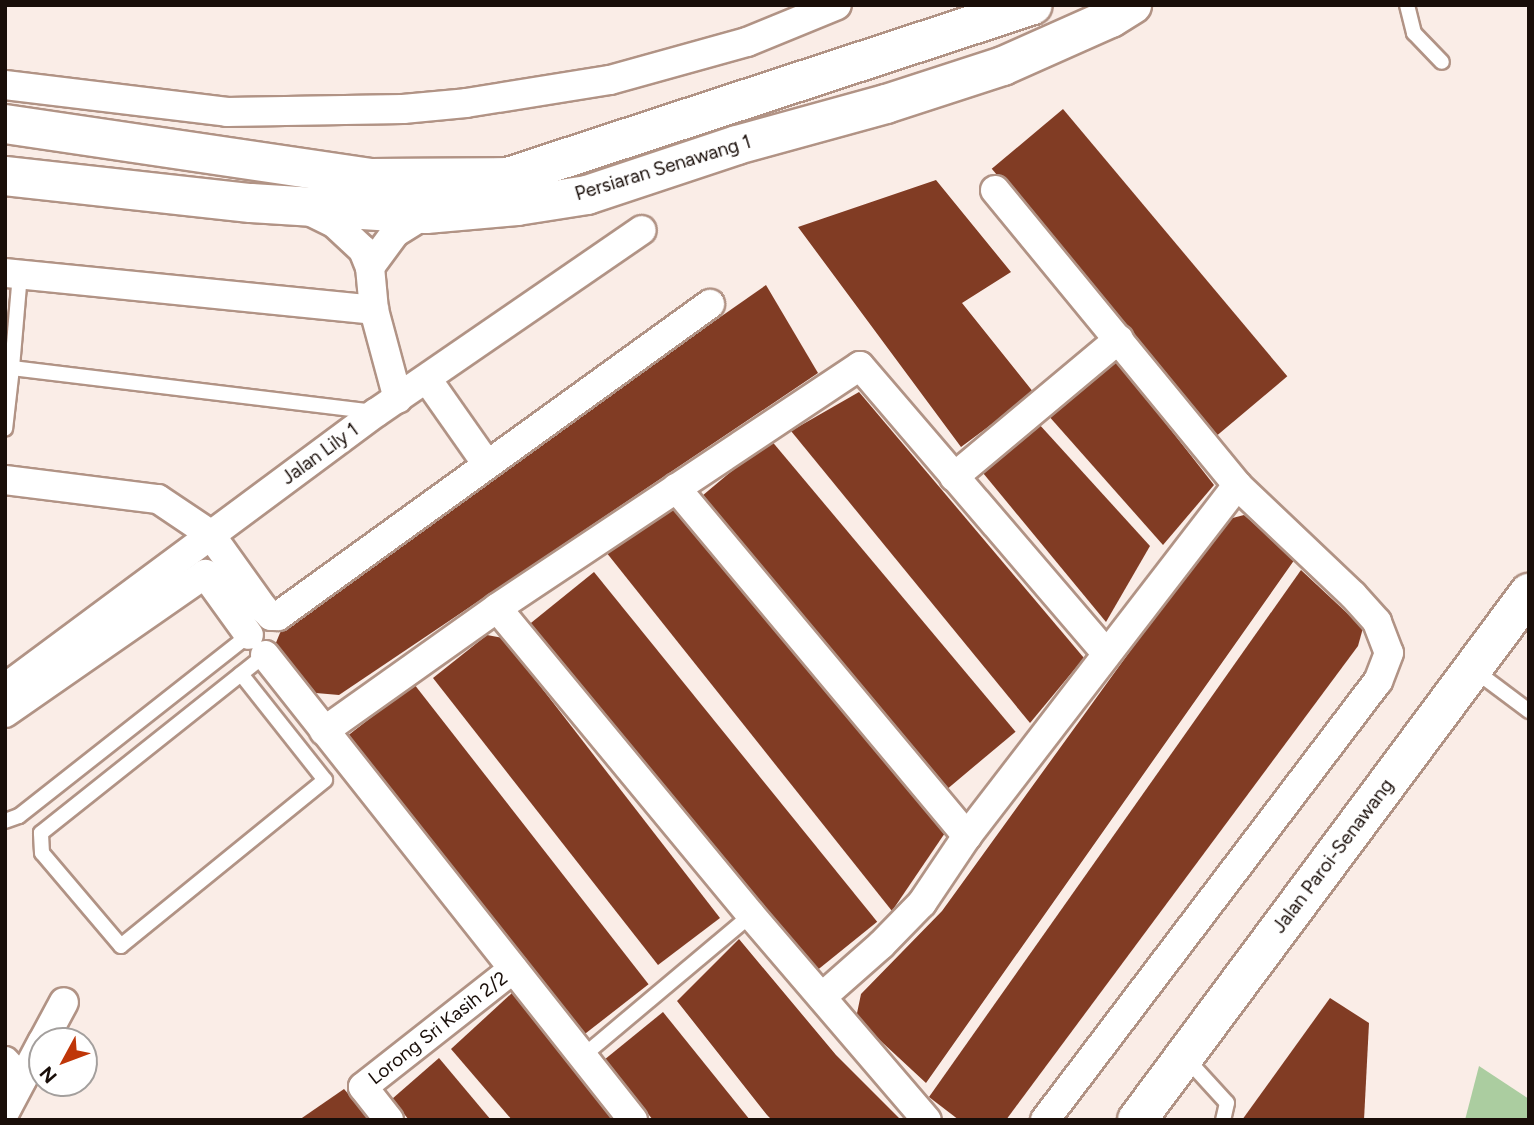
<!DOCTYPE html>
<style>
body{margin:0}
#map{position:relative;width:1534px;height:1125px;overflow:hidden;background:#faede7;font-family:Figtree,sans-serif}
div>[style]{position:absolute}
.green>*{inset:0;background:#abcda0}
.building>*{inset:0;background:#813c24;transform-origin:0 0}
.roads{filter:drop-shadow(2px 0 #b19385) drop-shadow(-2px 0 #b19385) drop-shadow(0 2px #b19385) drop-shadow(0 -2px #b19385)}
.lane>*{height:14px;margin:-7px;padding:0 7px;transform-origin:7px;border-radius:7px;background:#fff}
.street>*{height:28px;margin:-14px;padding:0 14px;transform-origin:14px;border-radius:14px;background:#fff}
.secondary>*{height:38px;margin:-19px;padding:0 19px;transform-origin:19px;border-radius:19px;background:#fff}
.primary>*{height:38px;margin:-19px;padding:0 19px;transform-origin:19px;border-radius:19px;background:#fff}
span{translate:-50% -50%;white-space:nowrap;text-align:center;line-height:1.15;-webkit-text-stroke:7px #fff;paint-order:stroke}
.street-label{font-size:19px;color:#190e09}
.frame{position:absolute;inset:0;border:7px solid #190e09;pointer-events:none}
.north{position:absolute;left:28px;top:1027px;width:70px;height:70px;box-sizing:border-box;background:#fff;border:2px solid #a39f9d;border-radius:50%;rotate:229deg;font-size:19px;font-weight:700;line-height:28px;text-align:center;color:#190e09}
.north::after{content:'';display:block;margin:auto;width:24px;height:32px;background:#bf3608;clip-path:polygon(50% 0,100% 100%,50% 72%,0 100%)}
</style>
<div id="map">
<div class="green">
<div style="clip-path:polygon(1479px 1066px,1529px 1099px,1529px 1120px,1465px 1120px)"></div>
</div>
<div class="building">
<div style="left:1063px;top:109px;width:349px;height:93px;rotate:50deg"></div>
<div style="clip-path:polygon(936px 180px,1011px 272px,962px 303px,1034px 393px,961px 447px,798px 227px)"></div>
<div style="clip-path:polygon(766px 285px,818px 373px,339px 695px,316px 693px,275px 645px,285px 621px)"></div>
<div style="clip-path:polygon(1113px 356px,1214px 485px,1163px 545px,1047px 414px)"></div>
<div style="clip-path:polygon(859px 392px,1084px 658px,1030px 723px,791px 431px)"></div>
<div style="clip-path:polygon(1038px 423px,1150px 546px,1106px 622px,983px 473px)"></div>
<div style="left:770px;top:439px;width:382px;height:88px;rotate:50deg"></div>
<div style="clip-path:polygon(672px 506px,947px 830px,892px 911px,606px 552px)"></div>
<div style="clip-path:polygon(1244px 515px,1295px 559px,926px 1083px,856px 1018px,861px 994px,942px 911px,1225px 520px)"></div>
<div style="clip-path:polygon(1301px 570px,1363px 628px,1358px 646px,1006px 1120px,959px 1120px,929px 1097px)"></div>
<div style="left:594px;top:572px;width:450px;height:86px;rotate:51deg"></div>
<div style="clip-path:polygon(487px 635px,503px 638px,720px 918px,658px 965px,433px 678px)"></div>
<div style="left:414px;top:684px;width:381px;height:85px;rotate:52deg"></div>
<div style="clip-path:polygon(739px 939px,836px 1055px,901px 1120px,772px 1120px,767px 1115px,677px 1001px)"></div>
<div style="clip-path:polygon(512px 993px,616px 1120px,512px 1120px,451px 1049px)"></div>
<div style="clip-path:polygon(1330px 998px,1369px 1023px,1364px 1120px,1242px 1120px)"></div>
<div style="clip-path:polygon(663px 1012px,750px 1120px,653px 1120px,604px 1060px)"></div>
<div style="clip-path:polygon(439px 1058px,491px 1120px,409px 1120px,392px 1099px)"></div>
<div style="clip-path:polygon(344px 1089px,371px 1120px,299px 1120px)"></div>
</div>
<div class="roads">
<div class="lane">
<div style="left:1407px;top:5px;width:29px;rotate:76deg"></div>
<div style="left:1414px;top:33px;width:40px;rotate:46deg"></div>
<div style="left:20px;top:274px;width:94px;rotate:94.9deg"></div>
<div style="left:12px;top:368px;width:367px;rotate:6.9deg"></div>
<div style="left:5px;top:367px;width:7px;rotate:8deg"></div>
<div style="left:12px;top:368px;width:61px;rotate:96.5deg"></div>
<div style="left:1473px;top:669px;width:70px;rotate:36.9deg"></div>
<div style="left:241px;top:674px;width:135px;rotate:51.6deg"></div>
<div style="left:325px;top:780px;width:263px;rotate:140.9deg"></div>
<div style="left:121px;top:946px;width:122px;rotate:-130.3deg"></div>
<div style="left:42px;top:853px;width:20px;rotate:-93deg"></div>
<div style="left:41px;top:833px;width:286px;rotate:-38.5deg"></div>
<div style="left:5px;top:821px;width:15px;rotate:-20deg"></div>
<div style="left:19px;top:816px;width:293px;rotate:-38.2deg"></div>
<div style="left:583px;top:1056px;width:219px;rotate:-40deg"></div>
<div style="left:1185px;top:1057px;width:62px;rotate:47.6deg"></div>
<div style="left:1227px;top:1103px;width:17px;rotate:103deg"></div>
</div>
<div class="street">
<div style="left:5px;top:85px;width:224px;rotate:6.9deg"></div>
<div style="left:227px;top:112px;width:176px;rotate:-1deg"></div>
<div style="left:403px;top:109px;width:63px;rotate:-5.4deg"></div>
<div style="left:466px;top:103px;width:146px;rotate:-9.1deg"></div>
<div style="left:610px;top:80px;width:142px;rotate:-15.5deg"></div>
<div style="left:747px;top:42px;width:97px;rotate:-22.3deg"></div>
<div style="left:995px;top:190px;width:382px;rotate:50.6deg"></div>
<div style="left:1237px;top:485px;width:160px;rotate:43.5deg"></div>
<div style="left:1353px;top:595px;width:36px;rotate:48deg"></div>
<div style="left:1377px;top:622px;width:33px;rotate:69deg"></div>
<div style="left:1389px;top:653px;width:30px;rotate:111deg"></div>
<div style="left:1378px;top:681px;width:551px;rotate:127.18deg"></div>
<div style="left:307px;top:210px;width:30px;rotate:26deg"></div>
<div style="left:334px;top:223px;width:40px;rotate:43deg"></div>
<div style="left:363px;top:250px;width:18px;rotate:68deg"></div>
<div style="left:370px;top:267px;width:43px;rotate:84.7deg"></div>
<div style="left:374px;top:310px;width:92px;rotate:74.9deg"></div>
<div style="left:370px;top:267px;width:42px;rotate:-53.7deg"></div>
<div style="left:395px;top:233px;width:36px;rotate:-32deg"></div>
<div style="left:5px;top:273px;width:371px;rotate:5.7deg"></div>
<div style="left:427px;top:379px;width:103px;rotate:54.9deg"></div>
<div style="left:954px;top:477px;width:215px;rotate:-39.9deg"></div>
<div style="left:5px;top:480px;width:154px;rotate:7.1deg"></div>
<div style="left:158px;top:499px;width:63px;rotate:33.9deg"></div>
<div style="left:210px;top:534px;width:91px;rotate:54.4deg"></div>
<div style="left:263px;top:608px;width:11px;rotate:45deg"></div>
<div style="left:271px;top:616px;width:7px"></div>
<div style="left:278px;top:616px;width:533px;rotate:-35.84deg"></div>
<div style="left:676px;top:488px;width:454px;rotate:50.1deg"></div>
<div style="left:497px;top:608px;width:398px;rotate:50.4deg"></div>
<div style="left:751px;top:915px;width:270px;rotate:49.4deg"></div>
<div style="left:265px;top:655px;width:593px;rotate:51.64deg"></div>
<div style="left:5px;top:688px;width:463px;rotate:-36.6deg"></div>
<div style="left:377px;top:412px;width:321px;rotate:-34.5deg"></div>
<div style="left:5px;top:713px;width:244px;rotate:-34.8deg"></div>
<div style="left:205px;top:574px;width:75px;rotate:54.2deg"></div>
<div style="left:324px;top:731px;width:212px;rotate:-35.4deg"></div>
<div style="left:497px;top:608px;width:436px;rotate:-33.7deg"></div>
<div style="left:860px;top:366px;width:378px;rotate:49.4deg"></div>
<div style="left:822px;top:997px;width:79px;rotate:-41.4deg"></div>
<div style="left:881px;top:945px;width:59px;rotate:-45.7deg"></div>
<div style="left:922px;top:903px;width:81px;rotate:-56.1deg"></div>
<div style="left:967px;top:836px;width:443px;rotate:-52.4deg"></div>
<div style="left:43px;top:1041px;width:44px;rotate:-61.7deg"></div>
<div style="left:5px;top:1061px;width:25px;rotate:47deg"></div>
<div style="left:5px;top:1112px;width:79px;rotate:-62.1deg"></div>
<div style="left:389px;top:1120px;width:42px;rotate:-128.2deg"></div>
<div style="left:363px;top:1087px;width:191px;rotate:-38.2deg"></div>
</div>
<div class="secondary">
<div style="left:1137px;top:1120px;width:657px;rotate:-53.36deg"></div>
</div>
<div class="primary">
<div style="left:5px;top:124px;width:370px;rotate:8.4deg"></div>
<div style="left:371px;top:178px;width:137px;rotate:-0.4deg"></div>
<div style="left:508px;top:177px;width:552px;rotate:-18.14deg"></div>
<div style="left:5px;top:176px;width:247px;rotate:6.3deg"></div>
<div style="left:251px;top:203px;width:175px;rotate:3.6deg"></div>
<div style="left:426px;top:214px;width:91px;rotate:-5deg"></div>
<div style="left:517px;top:206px;width:71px;rotate:-8.9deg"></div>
<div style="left:587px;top:195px;width:158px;rotate:-18.4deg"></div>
<div style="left:737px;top:145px;width:155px;rotate:-15.4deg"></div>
<div style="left:886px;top:104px;width:123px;rotate:-18deg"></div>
<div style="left:1003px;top:66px;width:118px;rotate:-24deg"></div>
<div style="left:1111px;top:18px;width:25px;rotate:-32deg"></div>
</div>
</div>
<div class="street-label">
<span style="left:663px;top:168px;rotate:-17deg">Persiaran Senawang 1</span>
<span style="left:320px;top:454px;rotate:-36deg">Jalan Lily 1</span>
<span style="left:1333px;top:856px;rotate:-53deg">Jalan Paroi-Senawang</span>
<span style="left:438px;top:1028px;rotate:-38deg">Lorong Sri Kasih 2/2</span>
</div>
<div class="frame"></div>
<div class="north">N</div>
</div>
